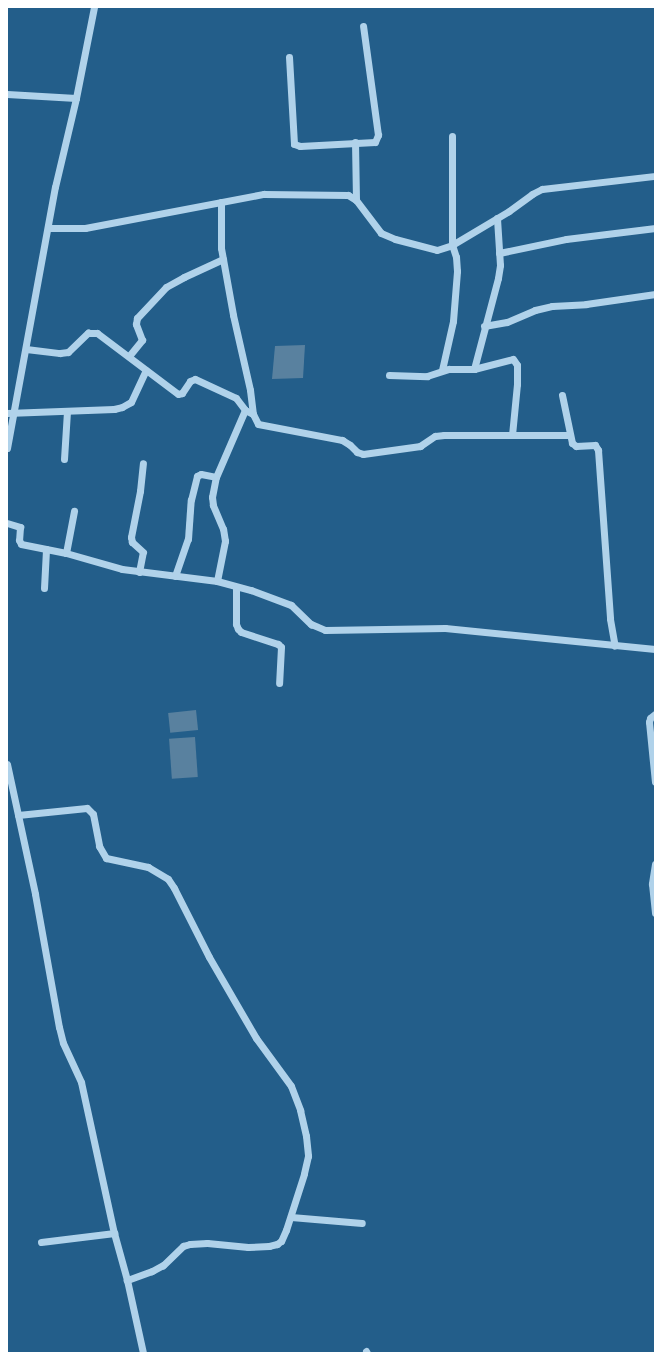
<!DOCTYPE html>
<style>
body{margin:0}
#map{position:relative;width:662px;height:1360px;overflow:hidden;background:#235e8a;font-family:Karla,sans-serif}
div>[style]{position:absolute}
.water>*{inset:0;background:#59819f;transform-origin:0 0}
.minor>*{height:7px;margin:-3.5px;padding:0 3.5px;transform-origin:3.5px;border-radius:3.5px;background:#b0d2ea}
span{translate:-50% -50%;white-space:nowrap;text-align:center;line-height:1.15;-webkit-text-stroke:3px #235e8a;paint-order:stroke}
.frame{position:absolute;inset:0;border:8px solid #fff;pointer-events:none}
</style>
<div id="map">
<div class="water">
<div style="clip-path:polygon(305px 345px,303px 378px,272px 379px,275px 346px)"></div>
<div style="left:196px;top:710px;width:20px;height:28px;rotate:84deg"></div>
<div style="left:195px;top:737px;width:40px;height:26px;rotate:86deg"></div>
</div>
<div class="minor">
<div style="left:289px;top:57px;width:87px;rotate:86.7deg"></div>
<div style="left:294px;top:144px;width:6px;rotate:18deg"></div>
<div style="left:300px;top:146px;width:75px;rotate:-3.1deg"></div>
<div style="left:375px;top:142px;width:8px;rotate:-67deg"></div>
<div style="left:378px;top:135px;width:110px;rotate:-97.8deg"></div>
<div style="left:7px;top:94px;width:69px;rotate:3.3deg"></div>
<div style="left:355px;top:142px;width:58px;rotate:89deg"></div>
<div style="left:221px;top:202px;width:46px;rotate:90deg"></div>
<div style="left:221px;top:248px;width:68px;rotate:79.8deg"></div>
<div style="left:233px;top:315px;width:77px;rotate:77.2deg"></div>
<div style="left:250px;top:390px;width:24px;rotate:83deg"></div>
<div style="left:253px;top:414px;width:11px;rotate:63deg"></div>
<div style="left:258px;top:424px;width:86px;rotate:10.8deg"></div>
<div style="left:342px;top:440px;width:9px;rotate:32deg"></div>
<div style="left:350px;top:445px;width:10px;rotate:45deg"></div>
<div style="left:357px;top:452px;width:6px;rotate:18deg"></div>
<div style="left:363px;top:454px;width:58px;rotate:-8deg"></div>
<div style="left:420px;top:446px;width:18px;rotate:-34deg"></div>
<div style="left:435px;top:436px;width:9px;rotate:-6deg"></div>
<div style="left:444px;top:435px;width:126px"></div>
<div style="left:48px;top:228px;width:37px"></div>
<div style="left:85px;top:228px;width:182px;rotate:-10.8deg"></div>
<div style="left:264px;top:194px;width:84px;rotate:0.7deg"></div>
<div style="left:348px;top:195px;width:9px;rotate:32deg"></div>
<div style="left:356px;top:200px;width:41px;rotate:52.9deg"></div>
<div style="left:381px;top:233px;width:15px;rotate:23deg"></div>
<div style="left:395px;top:239px;width:43px;rotate:14.7deg"></div>
<div style="left:437px;top:250px;width:16px;rotate:-18deg"></div>
<div style="left:452px;top:245px;width:66px;rotate:-30.8deg"></div>
<div style="left:509px;top:211px;width:29px;rotate:-36deg"></div>
<div style="left:532px;top:194px;width:11px;rotate:-27deg"></div>
<div style="left:542px;top:189px;width:114px;rotate:-6.6deg"></div>
<div style="left:499px;top:253px;width:68px;rotate:-11.8deg"></div>
<div style="left:566px;top:239px;width:90px;rotate:-7deg"></div>
<div style="left:484px;top:326px;width:23px;rotate:-10deg"></div>
<div style="left:507px;top:322px;width:30px;rotate:-23deg"></div>
<div style="left:535px;top:310px;width:17px;rotate:-13deg"></div>
<div style="left:552px;top:306px;width:34px;rotate:-3deg"></div>
<div style="left:586px;top:304px;width:70px;rotate:-8.2deg"></div>
<div style="left:26px;top:349px;width:34px;rotate:7deg"></div>
<div style="left:60px;top:353px;width:8px;rotate:-7deg"></div>
<div style="left:68px;top:352px;width:28px;rotate:-44deg"></div>
<div style="left:88px;top:333px;width:9px"></div>
<div style="left:97px;top:333px;width:101px;rotate:37deg"></div>
<div style="left:178px;top:394px;width:4px;rotate:-14deg"></div>
<div style="left:182px;top:393px;width:14px;rotate:-56deg"></div>
<div style="left:190px;top:381px;width:5px;rotate:-22deg"></div>
<div style="left:195px;top:379px;width:45px;rotate:24.9deg"></div>
<div style="left:236px;top:398px;width:15px;rotate:53deg"></div>
<div style="left:245px;top:410px;width:9px;rotate:27deg"></div>
<div style="left:129px;top:356px;width:21px;rotate:-51deg"></div>
<div style="left:142px;top:340px;width:17px;rotate:-111deg"></div>
<div style="left:136px;top:324px;width:6px;rotate:-81deg"></div>
<div style="left:137px;top:318px;width:42px;rotate:-46.9deg"></div>
<div style="left:166px;top:287px;width:21px;rotate:-29deg"></div>
<div style="left:184px;top:277px;width:43px;rotate:-24.8deg"></div>
<div style="left:474px;top:369px;width:94px;rotate:-75.2deg"></div>
<div style="left:498px;top:278px;width:13px;rotate:-81deg"></div>
<div style="left:500px;top:265px;width:47px;rotate:-93.7deg"></div>
<div style="left:442px;top:370px;width:50px;rotate:-77.3deg"></div>
<div style="left:453px;top:321px;width:50px;rotate:-85.4deg"></div>
<div style="left:457px;top:271px;width:14px;rotate:-94deg"></div>
<div style="left:456px;top:257px;width:13px;rotate:-108deg"></div>
<div style="left:452px;top:245px;width:109px;rotate:-90deg"></div>
<div style="left:389px;top:375px;width:38px;rotate:2deg"></div>
<div style="left:427px;top:376px;width:23px;rotate:-18deg"></div>
<div style="left:449px;top:369px;width:25px"></div>
<div style="left:474px;top:369px;width:40px;rotate:-14.4deg"></div>
<div style="left:513px;top:359px;width:7px;rotate:56deg"></div>
<div style="left:517px;top:365px;width:19px;rotate:90deg"></div>
<div style="left:517px;top:384px;width:51px;rotate:95.6deg"></div>
<div style="left:562px;top:395px;width:49px;rotate:78.2deg"></div>
<div style="left:572px;top:443px;width:5px;rotate:37deg"></div>
<div style="left:576px;top:446px;width:19px;rotate:-3deg"></div>
<div style="left:595px;top:445px;width:6px;rotate:59deg"></div>
<div style="left:598px;top:450px;width:169px;rotate:85.9deg"></div>
<div style="left:610px;top:619px;width:27px;rotate:80deg"></div>
<div style="left:7px;top:413px;width:107px;rotate:-2.1deg"></div>
<div style="left:114px;top:409px;width:8px;rotate:-14deg"></div>
<div style="left:122px;top:407px;width:10px;rotate:-29deg"></div>
<div style="left:131px;top:402px;width:35px;rotate:-65deg"></div>
<div style="left:7px;top:448px;width:265px;rotate:-79.6deg"></div>
<div style="left:55px;top:187px;width:91px;rotate:-76.7deg"></div>
<div style="left:76px;top:98px;width:93px;rotate:-78.8deg"></div>
<div style="left:64px;top:459px;width:48px;rotate:-86.4deg"></div>
<div style="left:7px;top:523px;width:14px;rotate:17deg"></div>
<div style="left:20px;top:527px;width:13px;rotate:94deg"></div>
<div style="left:19px;top:540px;width:4px;rotate:63deg"></div>
<div style="left:21px;top:544px;width:46px;rotate:11.3deg"></div>
<div style="left:66px;top:553px;width:58px;rotate:15.9deg"></div>
<div style="left:122px;top:569px;width:96px;rotate:7.2deg"></div>
<div style="left:217px;top:581px;width:35px;rotate:15deg"></div>
<div style="left:251px;top:590px;width:43px;rotate:20.6deg"></div>
<div style="left:291px;top:605px;width:28px;rotate:44deg"></div>
<div style="left:311px;top:624px;width:15px;rotate:23deg"></div>
<div style="left:325px;top:630px;width:120px;rotate:-1deg"></div>
<div style="left:445px;top:628px;width:211px;rotate:5.7deg"></div>
<div style="left:66px;top:553px;width:43px;rotate:-79.2deg"></div>
<div style="left:139px;top:572px;width:20px;rotate:-79deg"></div>
<div style="left:143px;top:552px;width:15px;rotate:-138deg"></div>
<div style="left:132px;top:542px;width:5px;rotate:-101deg"></div>
<div style="left:131px;top:537px;width:47px;rotate:-78.9deg"></div>
<div style="left:140px;top:491px;width:28px;rotate:-84deg"></div>
<div style="left:175px;top:576px;width:39px;rotate:-71deg"></div>
<div style="left:188px;top:539px;width:39px;rotate:-86deg"></div>
<div style="left:191px;top:500px;width:25px;rotate:-76deg"></div>
<div style="left:197px;top:476px;width:4px;rotate:-27deg"></div>
<div style="left:201px;top:474px;width:15px;rotate:11deg"></div>
<div style="left:217px;top:581px;width:41px;rotate:-78.7deg"></div>
<div style="left:225px;top:541px;width:12px;rotate:-99deg"></div>
<div style="left:223px;top:529px;width:26px;rotate:-113deg"></div>
<div style="left:213px;top:505px;width:8px;rotate:-97deg"></div>
<div style="left:212px;top:497px;width:20px;rotate:-79deg"></div>
<div style="left:216px;top:477px;width:73px;rotate:-66.6deg"></div>
<div style="left:236px;top:587px;width:37px;rotate:90deg"></div>
<div style="left:236px;top:624px;width:5px;rotate:68deg"></div>
<div style="left:238px;top:629px;width:4px;rotate:45deg"></div>
<div style="left:241px;top:632px;width:39px;rotate:18deg"></div>
<div style="left:278px;top:644px;width:4px;rotate:45deg"></div>
<div style="left:281px;top:647px;width:36px;rotate:93deg"></div>
<div style="left:44px;top:588px;width:39px;rotate:-87deg"></div>
<div style="left:655px;top:714px;width:6px;rotate:141deg"></div>
<div style="left:650px;top:718px;width:4px;rotate:104deg"></div>
<div style="left:649px;top:722px;width:60px;rotate:84.3deg"></div>
<div style="left:7px;top:764px;width:133px;rotate:77.8deg"></div>
<div style="left:35px;top:894px;width:135px;rotate:79.8deg"></div>
<div style="left:59px;top:1027px;width:16px;rotate:76deg"></div>
<div style="left:63px;top:1043px;width:43px;rotate:65.2deg"></div>
<div style="left:81px;top:1082px;width:155px;rotate:77.7deg"></div>
<div style="left:114px;top:1233px;width:49px;rotate:74.5deg"></div>
<div style="left:127px;top:1280px;width:75px;rotate:77.6deg"></div>
<div style="left:18px;top:815px;width:69px;rotate:-5.8deg"></div>
<div style="left:87px;top:808px;width:8px;rotate:45deg"></div>
<div style="left:93px;top:814px;width:33px;rotate:79deg"></div>
<div style="left:99px;top:846px;width:14px;rotate:60deg"></div>
<div style="left:106px;top:858px;width:43px;rotate:12.1deg"></div>
<div style="left:148px;top:867px;width:23px;rotate:31deg"></div>
<div style="left:168px;top:879px;width:11px;rotate:56deg"></div>
<div style="left:174px;top:888px;width:77px;rotate:63.1deg"></div>
<div style="left:209px;top:957px;width:94px;rotate:59.9deg"></div>
<div style="left:256px;top:1038px;width:59px;rotate:53.9deg"></div>
<div style="left:291px;top:1086px;width:26px;rotate:69deg"></div>
<div style="left:300px;top:1110px;width:27px;rotate:77deg"></div>
<div style="left:306px;top:1136px;width:20px;rotate:84deg"></div>
<div style="left:308px;top:1156px;width:18px;rotate:103deg"></div>
<div style="left:304px;top:1174px;width:59px;rotate:107.8deg"></div>
<div style="left:286px;top:1230px;width:12px;rotate:114deg"></div>
<div style="left:281px;top:1241px;width:5px;rotate:143deg"></div>
<div style="left:277px;top:1244px;width:8px;rotate:166deg"></div>
<div style="left:269px;top:1246px;width:21px;rotate:177deg"></div>
<div style="left:248px;top:1247px;width:41px;rotate:-174.4deg"></div>
<div style="left:207px;top:1243px;width:17px;rotate:177deg"></div>
<div style="left:190px;top:1244px;width:7px;rotate:164deg"></div>
<div style="left:183px;top:1246px;width:28px;rotate:136deg"></div>
<div style="left:163px;top:1265px;width:13px;rotate:151deg"></div>
<div style="left:152px;top:1271px;width:27px;rotate:160deg"></div>
<div style="left:655px;top:864px;width:20px;rotate:99deg"></div>
<div style="left:652px;top:884px;width:29px;rotate:84deg"></div>
<div style="left:291px;top:1217px;width:71px;rotate:4.8deg"></div>
<div style="left:41px;top:1242px;width:74px;rotate:-7deg"></div>
<div style="left:366px;top:1351px;width:2px;rotate:63deg"></div>
</div>
<div class="frame"></div>
</div>
